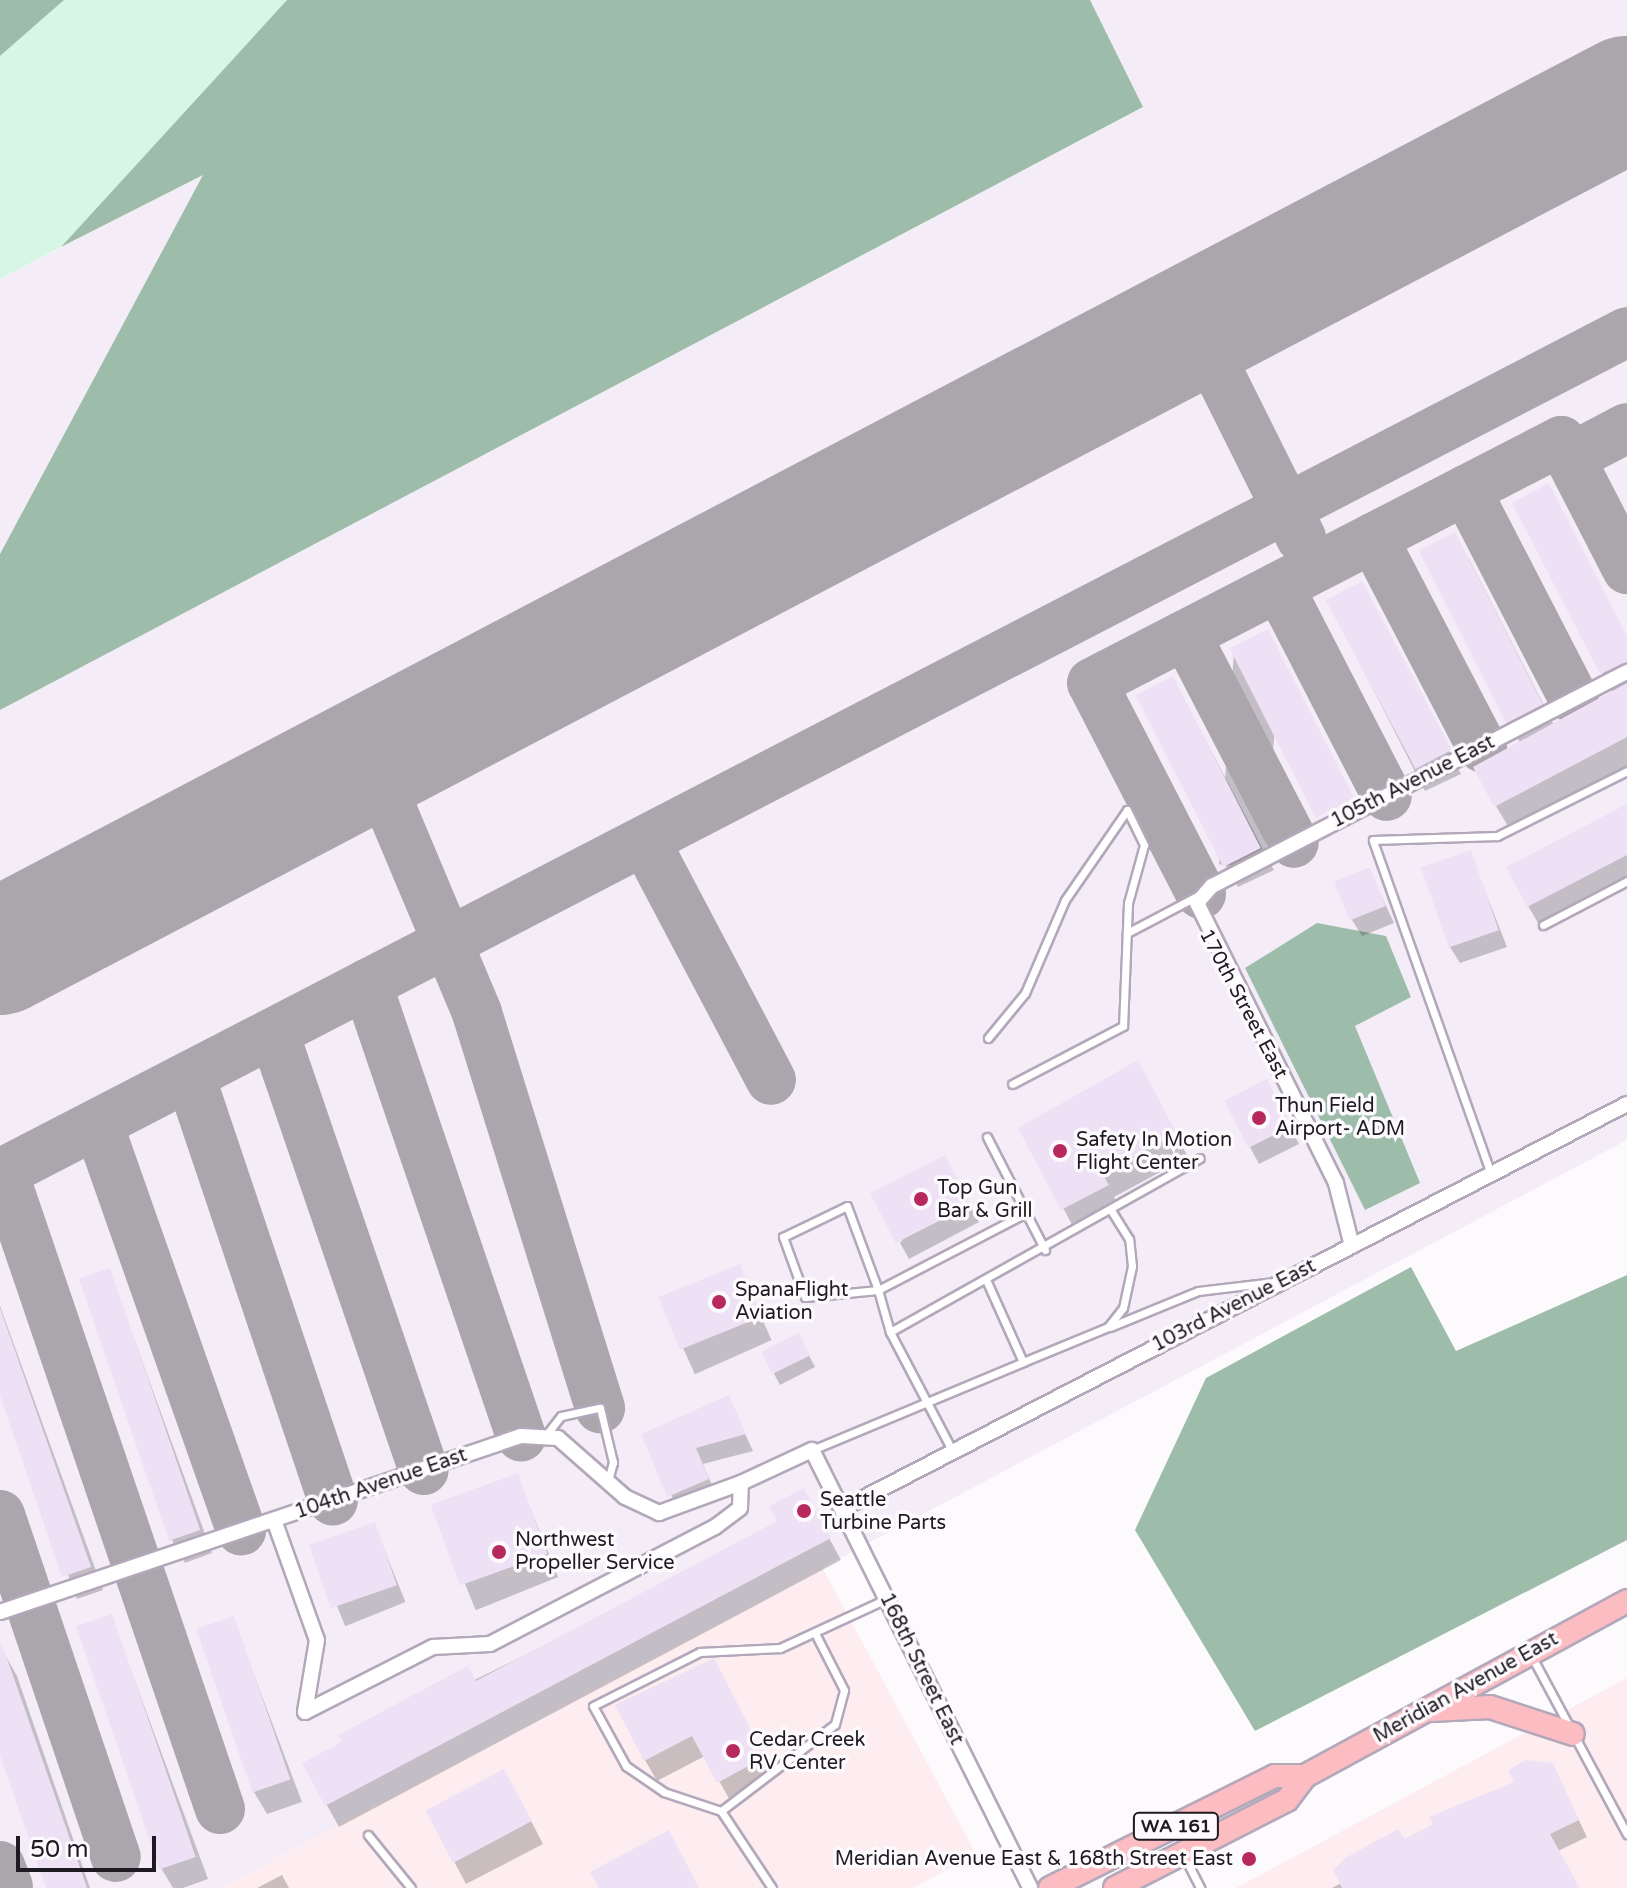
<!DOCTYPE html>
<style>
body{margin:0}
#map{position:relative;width:1627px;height:1888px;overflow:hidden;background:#fdfafe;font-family:"Varela Round",sans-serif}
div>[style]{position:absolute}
.commercial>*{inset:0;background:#fdedf0}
.built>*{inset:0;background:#f4edf8}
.green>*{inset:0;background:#d7f7e4}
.forest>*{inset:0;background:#9dbdaa}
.shadow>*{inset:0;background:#0003;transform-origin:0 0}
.taxiway>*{height:50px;margin:-25px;padding:0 25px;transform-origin:25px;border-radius:25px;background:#aaa6ac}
.runway>*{height:126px;margin:-63px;padding:0 63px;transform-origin:63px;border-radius:63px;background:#aaa6ac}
.building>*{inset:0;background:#eee1f5;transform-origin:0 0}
.roads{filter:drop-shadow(2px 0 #b3a8ba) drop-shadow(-2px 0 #b3a8ba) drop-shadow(0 2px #b3a8ba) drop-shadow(0 -2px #b3a8ba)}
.lane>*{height:7px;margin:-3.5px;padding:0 3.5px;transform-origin:3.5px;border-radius:3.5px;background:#fff}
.street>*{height:14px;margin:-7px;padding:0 7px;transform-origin:7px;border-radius:7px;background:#fff}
.primary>*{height:22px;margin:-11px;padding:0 11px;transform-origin:11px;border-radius:11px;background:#fbbcc2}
.dots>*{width:22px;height:22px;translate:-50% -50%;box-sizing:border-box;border:4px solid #fdfafe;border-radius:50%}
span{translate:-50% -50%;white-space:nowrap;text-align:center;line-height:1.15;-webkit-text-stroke:7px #fdfafe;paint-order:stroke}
.shield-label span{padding:2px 6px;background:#fdfafe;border:2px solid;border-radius:6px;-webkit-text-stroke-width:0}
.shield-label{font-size:18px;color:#1e1a21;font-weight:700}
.street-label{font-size:20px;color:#1e1a21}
.poi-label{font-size:20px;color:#1e1a21}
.left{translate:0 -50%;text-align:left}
.right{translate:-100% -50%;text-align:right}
.scale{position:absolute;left:16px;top:1836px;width:140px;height:36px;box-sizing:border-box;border:4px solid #1e1a21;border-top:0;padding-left:10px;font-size:24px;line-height:28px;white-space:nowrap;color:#1e1a21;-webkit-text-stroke:6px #fdfafe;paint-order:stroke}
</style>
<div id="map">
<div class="commercial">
<div style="clip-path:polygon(821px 1565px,976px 1854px,913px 1888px,220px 1888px)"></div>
<div style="clip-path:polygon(1627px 1678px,1627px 1888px,1236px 1888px)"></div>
</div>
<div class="built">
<div style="clip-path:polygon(1090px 0,1627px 0,1627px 1140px,220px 1888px,0 1888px,0 710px,1142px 108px)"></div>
<div style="clip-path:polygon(204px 174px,0 554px,0 279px)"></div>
</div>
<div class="green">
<div style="clip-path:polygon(64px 0,287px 0,61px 247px,0 279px,0 56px)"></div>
</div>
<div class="forest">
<div style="clip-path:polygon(0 0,64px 0,0 56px)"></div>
<div style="clip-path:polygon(287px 0,1090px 0,1143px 107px,0 710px,0 554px,203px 175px,61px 247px)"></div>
<div style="clip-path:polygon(1317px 923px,1386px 936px,1411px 997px,1355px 1026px,1420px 1183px,1365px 1210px,1245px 968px)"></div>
<div style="clip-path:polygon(1411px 1267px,1456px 1351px,1627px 1275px,1627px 1540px,1255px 1731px,1135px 1530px,1206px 1378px)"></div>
</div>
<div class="shadow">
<div style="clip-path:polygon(1515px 504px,1627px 642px,1627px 766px,1509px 828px,1496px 806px,1521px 744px,1508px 722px,1468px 557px,1555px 727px,1614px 694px)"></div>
<div style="clip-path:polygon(1328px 601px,1374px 606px,1461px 774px,1425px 791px)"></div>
<div style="left:1234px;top:651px;width:46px;height:214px;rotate:4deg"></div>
<div style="clip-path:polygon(1185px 701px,1274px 870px,1238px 887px,1225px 865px)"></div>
<div style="clip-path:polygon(1627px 806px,1627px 884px,1541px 928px,1528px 906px)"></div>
<div style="clip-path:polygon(1470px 853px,1507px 947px,1460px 963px,1450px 947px)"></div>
<div style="clip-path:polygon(1369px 869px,1394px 923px,1362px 936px,1352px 920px)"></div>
<div style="clip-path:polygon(1150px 1085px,1188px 1157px,1114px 1197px,1120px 1208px,1076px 1232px,1021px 1129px)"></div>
<div style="clip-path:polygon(1276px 1099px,1299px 1144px,1259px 1164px,1226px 1102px)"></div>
<div style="clip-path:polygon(953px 1174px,979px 1222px,909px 1259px,900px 1243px)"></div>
<div style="left:739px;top:1267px;width:80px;height:84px;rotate:66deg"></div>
<div style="clip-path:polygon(109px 1270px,212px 1553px,185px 1563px,172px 1540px)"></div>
<div style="clip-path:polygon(0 1306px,103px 1590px,77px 1599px,0 1390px)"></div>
<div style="clip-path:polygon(804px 1346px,815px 1367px,780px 1385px,763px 1353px)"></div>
<div style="clip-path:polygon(728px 1397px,753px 1451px,703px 1464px,717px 1497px,679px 1512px,644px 1435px)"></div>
<div style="left:517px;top:1475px;width:110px;height:89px;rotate:68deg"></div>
<div style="clip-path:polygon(815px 1512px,841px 1560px,339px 1827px,304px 1764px)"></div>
<div style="left:374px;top:1524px;width:84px;height:65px;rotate:68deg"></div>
<div style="clip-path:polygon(111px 1616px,208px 1879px,183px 1888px,173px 1888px,161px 1868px)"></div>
<div style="clip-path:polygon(233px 1619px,302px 1802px,267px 1814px,254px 1792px)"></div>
<div style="clip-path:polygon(4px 1653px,17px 1676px,90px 1888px,48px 1888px,0 1750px)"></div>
<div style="clip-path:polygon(725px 1681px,775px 1778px,731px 1802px,705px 1756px,657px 1781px,645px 1760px)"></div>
<div style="clip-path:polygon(1552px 1765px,1587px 1837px,1558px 1851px,1578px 1888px,1332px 1888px)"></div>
<div style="clip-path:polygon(517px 1794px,543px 1844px,466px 1884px,427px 1811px)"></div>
<div style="clip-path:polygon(282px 1875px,289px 1888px,257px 1888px)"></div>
</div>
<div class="taxiway">
<div style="left:1195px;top:325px;width:238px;rotate:63.5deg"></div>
<div style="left:1570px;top:458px;width:125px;rotate:62.8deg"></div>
<div style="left:1466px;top:490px;width:235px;rotate:62.7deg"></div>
<div style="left:1373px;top:538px;width:236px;rotate:62.5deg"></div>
<div style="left:1279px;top:587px;width:235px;rotate:62.7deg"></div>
<div style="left:1186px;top:635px;width:234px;rotate:62.6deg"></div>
<div style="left:370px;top:758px;width:277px;rotate:67.2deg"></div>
<div style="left:477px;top:1013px;width:414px;rotate:72.7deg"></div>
<div style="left:645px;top:841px;width:270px;rotate:62.2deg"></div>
<div style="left:1201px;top:894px;width:237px;rotate:-117.3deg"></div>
<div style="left:1092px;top:683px;width:528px;rotate:-27.29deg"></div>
<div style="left:1561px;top:441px;width:19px;rotate:62deg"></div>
<div style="left:1570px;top:458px;width:64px;rotate:-27.8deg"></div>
<div style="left:367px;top:984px;width:478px;rotate:71.2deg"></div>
<div style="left:274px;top:1033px;width:462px;rotate:71.1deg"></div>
<div style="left:190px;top:1076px;width:448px;rotate:71.4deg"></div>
<div style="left:98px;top:1124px;width:431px;rotate:70.6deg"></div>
<div style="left:3px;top:1172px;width:673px;rotate:71.19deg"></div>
<div style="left:0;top:1174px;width:1832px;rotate:-27.36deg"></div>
<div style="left:0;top:1515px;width:361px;rotate:71.3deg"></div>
<div style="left:0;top:1866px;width:22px;rotate:69deg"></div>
</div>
<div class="runway">
<div style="left:0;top:952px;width:1837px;rotate:-27.67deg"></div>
</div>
<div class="building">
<div style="clip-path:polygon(1549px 483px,1627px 636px,1627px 662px,1600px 674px,1512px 503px)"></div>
<div style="left:1455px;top:532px;width:194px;height:41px;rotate:63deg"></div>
<div style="left:1362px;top:581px;width:191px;height:41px;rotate:62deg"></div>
<div style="left:1268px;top:629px;width:190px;height:43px;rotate:63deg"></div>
<div style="left:1173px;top:676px;width:193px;height:42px;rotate:63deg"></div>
<div style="clip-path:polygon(1627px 683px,1627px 737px,1494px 807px,1473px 767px)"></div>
<div style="clip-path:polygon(1627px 804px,1627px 855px,1527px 907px,1506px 867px)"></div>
<div style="left:1471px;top:850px;width:85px;height:53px;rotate:71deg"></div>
<div style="left:1370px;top:867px;width:42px;height:39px;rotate:68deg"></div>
<div style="clip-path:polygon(1138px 1060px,1177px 1134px,1102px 1173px,1109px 1185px,1061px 1210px,1018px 1128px)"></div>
<div style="left:1267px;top:1079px;width:53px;height:48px;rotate:63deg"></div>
<div style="left:945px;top:1155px;width:56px;height:84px;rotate:63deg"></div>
<div style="left:740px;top:1264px;width:57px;height:88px;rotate:68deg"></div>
<div style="left:110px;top:1268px;width:277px;height:33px;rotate:71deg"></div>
<div style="clip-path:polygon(0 1308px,91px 1567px,62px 1577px,0 1396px)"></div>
<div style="left:799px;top:1333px;width:25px;height:42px;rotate:64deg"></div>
<div style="clip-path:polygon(729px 1395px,746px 1434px,696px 1448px,709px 1479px,667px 1497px,641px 1434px)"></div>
<div style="left:518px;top:1473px;width:86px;height:93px;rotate:70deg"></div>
<div style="clip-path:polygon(804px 1488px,831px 1538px,325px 1806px,302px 1763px,342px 1742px,338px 1735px,468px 1666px,476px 1681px,777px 1521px,769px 1506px)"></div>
<div style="left:375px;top:1522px;width:67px;height:70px;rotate:71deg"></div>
<div style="left:112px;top:1614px;width:257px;height:38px;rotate:71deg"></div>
<div style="left:234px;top:1616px;width:173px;height:40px;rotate:71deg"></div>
<div style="clip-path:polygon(0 1645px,2px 1644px,87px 1888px,46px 1888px,0 1756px)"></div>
<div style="clip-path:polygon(714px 1658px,765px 1757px,717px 1783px,692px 1736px,644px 1761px,615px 1705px)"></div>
<div style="clip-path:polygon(1526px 1760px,1553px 1763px,1579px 1820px,1550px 1834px,1580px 1888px,1342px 1888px,1333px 1870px,1347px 1857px,1398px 1829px,1405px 1839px,1433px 1824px,1429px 1817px,1514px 1782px,1508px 1770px)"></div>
<div style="left:504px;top:1769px;width:59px;height:89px;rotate:62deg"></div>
<div style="clip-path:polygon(669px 1830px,699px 1888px,599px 1888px,590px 1872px)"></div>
</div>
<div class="roads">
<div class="lane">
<div style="left:1543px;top:925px;width:95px;rotate:-27.6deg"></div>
<div style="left:1127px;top:933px;width:81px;rotate:-27.8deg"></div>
<div style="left:988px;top:1038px;width:58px;rotate:-50.6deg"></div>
<div style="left:1025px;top:993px;width:101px;rotate:-66.7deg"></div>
<div style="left:1065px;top:900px;width:109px;rotate:-55.4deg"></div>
<div style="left:1127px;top:810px;width:39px;rotate:64deg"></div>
<div style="left:1144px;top:845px;width:60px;rotate:105.4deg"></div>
<div style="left:1128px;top:903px;width:123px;rotate:92.3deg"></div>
<div style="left:1123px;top:1026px;width:125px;rotate:152.4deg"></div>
<div style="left:987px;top:1137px;width:127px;rotate:62.8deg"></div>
<div style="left:1491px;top:1174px;width:354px;rotate:-109.5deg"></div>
<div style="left:1373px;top:840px;width:124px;rotate:-1.8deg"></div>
<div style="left:1497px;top:836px;width:145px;rotate:-26.6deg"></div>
<div style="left:1110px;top:1327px;width:95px;rotate:-22.2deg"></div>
<div style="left:1198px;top:1291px;width:77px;rotate:-6.8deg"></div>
<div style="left:890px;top:1332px;width:355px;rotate:-29.3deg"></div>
<div style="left:1023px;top:1362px;width:92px;rotate:-22.4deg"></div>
<div style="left:1108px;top:1327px;width:24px;rotate:-52deg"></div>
<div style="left:1123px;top:1308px;width:43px;rotate:-77.9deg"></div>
<div style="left:1132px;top:1266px;width:27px;rotate:-96deg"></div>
<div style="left:1129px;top:1239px;width:32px;rotate:-122deg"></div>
<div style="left:546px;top:1435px;width:24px;rotate:-52deg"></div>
<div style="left:561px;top:1416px;width:40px;rotate:-12deg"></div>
<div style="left:600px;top:1408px;width:56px;rotate:76.5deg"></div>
<div style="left:613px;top:1462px;width:20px;rotate:105deg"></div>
<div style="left:812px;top:1450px;width:229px;rotate:-22.6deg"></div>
<div style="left:1023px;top:1362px;width:88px;rotate:-114.2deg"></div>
<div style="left:953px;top:1452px;width:136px;rotate:-117.7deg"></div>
<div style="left:890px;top:1332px;width:44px;rotate:-105.9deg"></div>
<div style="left:878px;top:1290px;width:73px;rotate:174.5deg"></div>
<div style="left:805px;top:1297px;width:64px;rotate:-110.1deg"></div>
<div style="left:783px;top:1237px;width:71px;rotate:-25.8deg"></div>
<div style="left:847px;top:1206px;width:90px;rotate:69.7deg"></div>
<div style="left:878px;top:1290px;width:167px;rotate:-27.5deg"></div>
<div style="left:1532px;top:1657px;width:201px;rotate:61.8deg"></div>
<div style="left:721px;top:1811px;width:143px;rotate:-37.3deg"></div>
<div style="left:835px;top:1724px;width:35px;rotate:-75deg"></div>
<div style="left:844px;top:1690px;width:64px;rotate:-117deg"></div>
<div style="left:368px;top:1835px;width:68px;rotate:50.9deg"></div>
<div style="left:1185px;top:1858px;width:34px;rotate:63deg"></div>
<div style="left:772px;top:1888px;width:92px;rotate:-123.5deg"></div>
<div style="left:721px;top:1811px;width:60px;rotate:-161.6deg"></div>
<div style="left:664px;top:1792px;width:46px;rotate:-145.6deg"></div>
<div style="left:626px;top:1766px;width:68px;rotate:-118.8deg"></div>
<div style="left:593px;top:1706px;width:120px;rotate:-26.8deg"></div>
<div style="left:700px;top:1652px;width:80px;rotate:-2.9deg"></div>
<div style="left:780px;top:1648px;width:117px;rotate:-24.8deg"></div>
</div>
<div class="street">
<div style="left:1352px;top:1246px;width:65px;rotate:-104.3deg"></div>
<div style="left:1336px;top:1183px;width:313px;rotate:-116.4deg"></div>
<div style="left:1197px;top:903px;width:23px;rotate:-49deg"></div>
<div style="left:1212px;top:886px;width:467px;rotate:-27.3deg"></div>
<div style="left:842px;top:1509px;width:883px;rotate:-27.29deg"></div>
<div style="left:274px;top:1520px;width:127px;rotate:70.3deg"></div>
<div style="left:317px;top:1640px;width:73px;rotate:99.5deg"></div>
<div style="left:305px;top:1712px;width:144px;rotate:-26.9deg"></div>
<div style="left:433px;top:1647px;width:57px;rotate:-3deg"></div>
<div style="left:490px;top:1644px;width:254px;rotate:-27.5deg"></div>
<div style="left:715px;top:1527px;width:31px;rotate:-37deg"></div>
<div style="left:740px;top:1508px;width:25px;rotate:-88deg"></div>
<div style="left:741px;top:1483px;width:78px;rotate:-24.9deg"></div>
<div style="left:812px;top:1450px;width:489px;rotate:63.5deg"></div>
<div style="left:0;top:1612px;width:550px;rotate:-18.67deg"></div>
<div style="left:521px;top:1436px;width:37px;rotate:3deg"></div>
<div style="left:558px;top:1438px;width:89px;rotate:41.4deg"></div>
<div style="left:625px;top:1497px;width:38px;rotate:25deg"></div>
<div style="left:659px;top:1513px;width:87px;rotate:-20.1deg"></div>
</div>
<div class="primary">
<div style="left:1432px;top:1710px;width:58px;rotate:-3deg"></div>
<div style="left:1490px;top:1707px;width:87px;rotate:18deg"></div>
<div style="left:1050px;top:1888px;width:251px;rotate:-26.5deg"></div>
<div style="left:1275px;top:1776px;width:30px"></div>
<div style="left:1115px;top:1888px;width:193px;rotate:-27.1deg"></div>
<div style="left:1287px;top:1800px;width:30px;rotate:-53deg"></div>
<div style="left:1305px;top:1776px;width:366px;rotate:-28.5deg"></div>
</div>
</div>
<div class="dots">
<div style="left:1259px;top:1118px;background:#b7295c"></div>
<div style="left:1060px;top:1151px;background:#b7295c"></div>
<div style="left:921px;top:1199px;background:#b7295c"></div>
<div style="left:719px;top:1302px;background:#b7295c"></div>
<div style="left:804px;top:1511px;background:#b7295c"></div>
<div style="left:499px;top:1552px;background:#b7295c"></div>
<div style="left:733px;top:1751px;background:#b7295c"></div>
<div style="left:1249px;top:1859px;background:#b7295c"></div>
</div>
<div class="shield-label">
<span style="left:1176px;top:1826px">WA 161</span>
</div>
<div class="street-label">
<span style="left:1413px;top:782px;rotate:-27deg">105th Avenue East</span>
<span style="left:1243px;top:1004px;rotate:62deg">170th Street East</span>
<span style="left:1234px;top:1306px;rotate:-27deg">103rd Avenue East</span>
<span style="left:381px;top:1484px;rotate:-19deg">104th Avenue East</span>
<span style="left:921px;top:1669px;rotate:64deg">168th Street East</span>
<span style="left:1466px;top:1688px;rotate:-29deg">Meridian Avenue East</span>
</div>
<div class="poi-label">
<span class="left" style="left:1275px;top:1118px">Thun Field<br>Airport- ADM</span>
<span class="left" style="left:1076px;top:1152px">Safety In Motion<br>Flight Center</span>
<span class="left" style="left:937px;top:1200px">Top Gun<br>Bar &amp; Grill</span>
<span class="left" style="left:735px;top:1302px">SpanaFlight<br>Aviation</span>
<span class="left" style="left:820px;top:1512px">Seattle<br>Turbine Parts</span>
<span class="left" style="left:515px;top:1552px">Northwest<br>Propeller Service</span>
<span class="left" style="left:749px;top:1752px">Cedar Creek<br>RV Center</span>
<span class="right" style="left:1233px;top:1859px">Meridian Avenue East &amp; 168th Street East</span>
</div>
<div class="scale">50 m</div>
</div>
